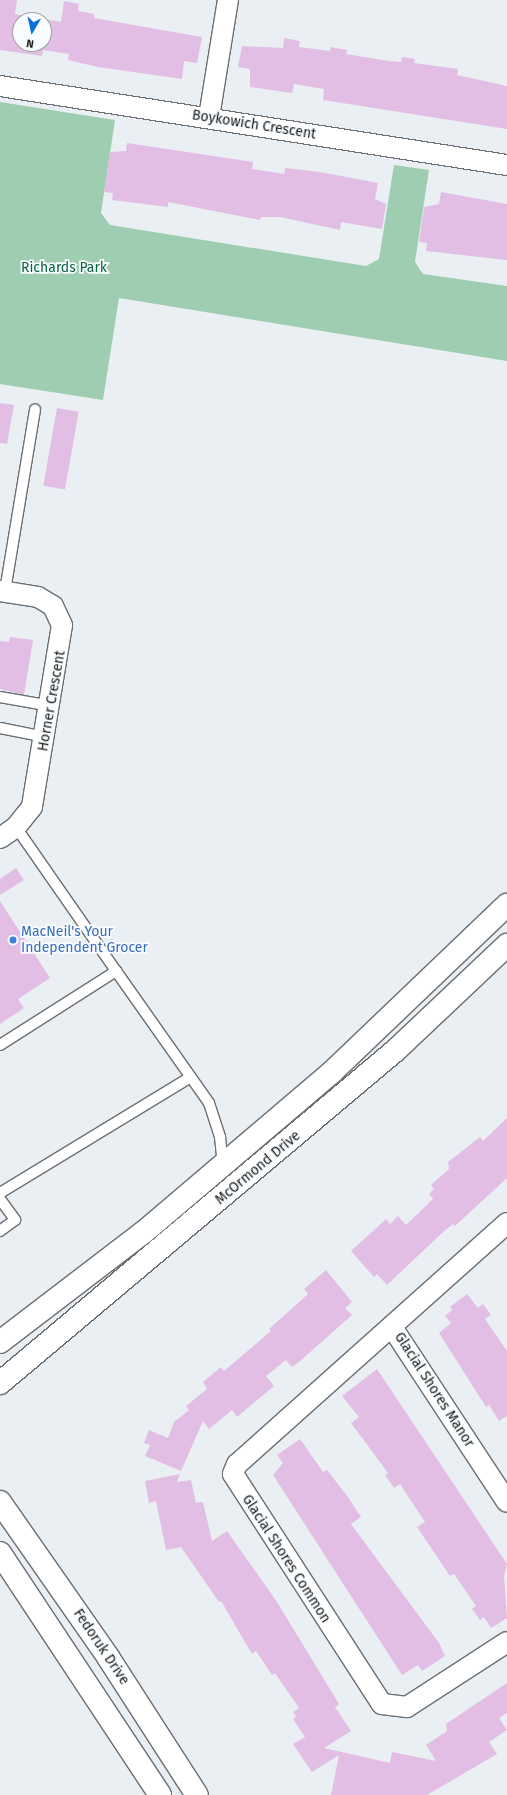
<!DOCTYPE html>
<style>
body{margin:0}
#map{position:relative;width:507px;height:1795px;overflow:hidden;background:#eaeff3;font-family:"Fira Sans",sans-serif}
div>[style]{position:absolute}
.green>*{inset:0;background:#9ecdb2}
.building>*{inset:0;background:#e2bee5;transform-origin:0 0}
.roads{filter:drop-shadow(1px 0 #6b6f73) drop-shadow(-1px 0 #6b6f73) drop-shadow(0 1px #6b6f73) drop-shadow(0 -1px #6b6f73)}
.service>*{height:10px;margin:-5px;padding:0 5px;transform-origin:5px;border-radius:5px;background:#fff}
.minor>*{height:20px;margin:-10px;padding:0 10px;transform-origin:10px;border-radius:10px;background:#fff}
.secondary>*{height:22px;margin:-11px;padding:0 11px;transform-origin:11px;border-radius:11px;background:#fff}
.dots>*{width:11px;height:11px;translate:-50% -50%;box-sizing:border-box;border:2px solid #f9fcfe;border-radius:50%}
span{translate:-50% -50%;white-space:nowrap;text-align:center;line-height:1.15;-webkit-text-stroke:3.5px #f9fcfe;paint-order:stroke}
.street-label{font-size:14px;color:#191b1c}
.park-label{font-size:14px;color:#0b613e}
.shop-label{font-size:14px;color:#366cbe}
.left{translate:0 -50%;text-align:left}
.north{position:absolute;left:12px;top:12px;width:40px;height:40px;box-sizing:border-box;background:#f9fcfe;border:1px solid #9fa2a4;border-radius:50%;rotate:189deg;font-size:11px;font-weight:700;line-height:16px;text-align:center;color:#191b1c}
.north::after{content:'';display:block;margin:auto;width:14px;height:18px;background:#0671d8;clip-path:polygon(50% 0,100% 100%,50% 72%,0 100%)}
</style>
<div id="map">
<div class="green">
<div style="clip-path:polygon(0 102px,115px 120px,101px 213px,110px 225px,366px 266px,379px 259px,394px 165px,429px 170px,415px 262px,423px 274px,507px 286px,507px 361px,119px 298px,103px 400px,0 384px)"></div>
</div>
<div class="building">
<div style="clip-path:polygon(evenodd,0 0,17px 0,15px 14px,61px 22px,64px 1px,79px 4px,78px 11px,94px 14px,94px 18px,202px 37px,197px 63px,184px 61px,182px 79px,98px 67px,68px 60px,69px 54px,43px 50px,42px 56px,0 50px,0 0,20px 20px,44px 20px,44px 44px,20px 44px,20px 20px)"></div>
<div style="clip-path:polygon(284px 38px,300px 41px,299px 47px,330px 51px,331px 47px,347px 50px,346px 54px,389px 61px,401px 62px,402px 57px,415px 59px,414px 63px,458px 69px,457px 75px,507px 86px,507px 129px,323px 100px,324px 89px,294px 84px,292px 93px,250px 87px,250px 69px,238px 67px,242px 46px,283px 48px)"></div>
<div style="clip-path:polygon(127px 143px,253px 162px,252px 169px,284px 174px,285px 168px,320px 172px,378px 183px,375px 199px,386px 204px,382px 229px,341px 222px,340px 230px,280px 217px,261px 217px,260px 220px,168px 202px,168px 207px,112px 200px,113px 193px,104px 192px,110px 152px,126px 151px)"></div>
<div style="clip-path:polygon(441px 192px,507px 204px,507px 260px,426px 251px,427px 243px,419px 242px,424px 207px,439px 204px)"></div>
<div style="clip-path:polygon(0 403px,14px 405px,7px 444px,0 443px)"></div>
<div style="left:57px;top:408px;width:22px;height:79px;rotate:10deg"></div>
<div style="clip-path:polygon(10px 637px,33px 640px,24px 695px,0 689px,0 641px,9px 642px)"></div>
<div style="clip-path:polygon(16px 868px,24px 880px,0 895px,0 879px)"></div>
<div style="clip-path:polygon(0 901px,50px 978px,18px 999px,24px 1008px,0 1024px)"></div>
<div style="clip-path:polygon(507px 1118px,507px 1178px,455px 1226px,453px 1224px,441px 1234px,387px 1285px,377px 1274px,374px 1277px,351px 1251px,386px 1219px,390px 1224px,398px 1216px,406px 1225px,433px 1199px,429px 1194px,434px 1189px,431px 1185px,449px 1169px,448px 1162px,480px 1137px,483px 1141px)"></div>
<div style="clip-path:polygon(326px 1270px,352px 1302px,345px 1308px,352px 1315px,299px 1362px,292px 1367px,286px 1360px,266px 1376px,274px 1386px,237px 1417px,232px 1410px,209px 1429px,203px 1421px,181px 1471px,145px 1456px,150px 1445px,144px 1443px,149px 1430px,168px 1438px,174px 1422px,189px 1410px,186px 1406px,207px 1389px,203px 1382px,221px 1367px,224px 1371px,271px 1331px,269px 1329px,308px 1294px,304px 1289px)"></div>
<div style="clip-path:polygon(467px 1294px,478px 1308px,483px 1304px,491px 1315px,485px 1319px,507px 1351px,507px 1416px,499px 1421px,489px 1405px,486px 1407px,439px 1333px,451px 1323px,445px 1316px,452px 1310px,450px 1307px)"></div>
<div style="clip-path:polygon(377px 1369px,507px 1564px,504px 1576px,507px 1618px,491px 1628px,484px 1617px,480px 1620px,472px 1609px,476px 1606px,454px 1574px,450px 1576px,417px 1527px,425px 1522px,400px 1484px,394px 1488px,385px 1475px,388px 1473px,351px 1423px,359px 1417px,342px 1396px)"></div>
<div style="clip-path:polygon(300px 1439px,323px 1472px,327px 1470px,348px 1497px,361px 1517px,351px 1524px,439px 1643px,445px 1656px,422px 1671px,418px 1665px,402px 1675px,273px 1475px,283px 1463px,277px 1455px)"></div>
<div style="clip-path:polygon(180px 1474px,177px 1482px,191px 1480px,196px 1503px,203px 1502px,212px 1541px,227px 1531px,277px 1602px,339px 1704px,335px 1707px,351px 1731px,324px 1748px,390px 1763px,392px 1752px,436px 1761px,426px 1745px,447px 1731px,446px 1724px,507px 1683px,507px 1713px,499px 1718px,507px 1730px,489px 1742px,497px 1754px,427px 1795px,331px 1795px,339px 1755px,312px 1772px,293px 1744px,305px 1737px,293px 1719px,296px 1717px,293px 1712px,299px 1708px,275px 1673px,272px 1675px,256px 1651px,252px 1654px,221px 1601px,219px 1602px,181px 1547px,166px 1550px,156px 1501px,149px 1503px,145px 1481px)"></div>
</div>
<div class="roads">
<div class="service">
<div style="left:5px;top:591px;width:184px;rotate:-80.6deg"></div>
<div style="left:0;top:697px;width:52px;rotate:10deg"></div>
<div style="left:0;top:728px;width:47px;rotate:11.1deg"></div>
<div style="left:116px;top:971px;width:161px;rotate:54.8deg"></div>
<div style="left:209px;top:1103px;width:36px;rotate:72deg"></div>
<div style="left:220px;top:1137px;width:28px;rotate:84deg"></div>
<div style="left:0;top:1045px;width:138px;rotate:-32.5deg"></div>
<div style="left:116px;top:971px;width:175px;rotate:-124.8deg"></div>
<div style="left:0;top:1193px;width:223px;rotate:-31.3deg"></div>
<div style="left:0;top:1199px;width:26px;rotate:54deg"></div>
<div style="left:15px;top:1220px;width:19px;rotate:144deg"></div>
</div>
<div class="minor">
<div style="left:0;top:86px;width:513px;rotate:8.86deg"></div>
<div style="left:209px;top:117px;width:119px;rotate:-80.8deg"></div>
<div style="left:0;top:591px;width:38px;rotate:9deg"></div>
<div style="left:38px;top:597px;width:17px;rotate:31deg"></div>
<div style="left:53px;top:606px;width:21px;rotate:65deg"></div>
<div style="left:62px;top:625px;width:184px;rotate:99.4deg"></div>
<div style="left:32px;top:807px;width:26px;rotate:129deg"></div>
<div style="left:16px;top:827px;width:19px;rotate:145deg"></div>
<div style="left:507px;top:1223px;width:362px;rotate:138.2deg"></div>
<div style="left:237px;top:1464px;width:11px;rotate:112deg"></div>
<div style="left:233px;top:1474px;width:274px;rotate:57.1deg"></div>
<div style="left:382px;top:1704px;width:25px;rotate:7deg"></div>
<div style="left:407px;top:1707px;width:119px;rotate:-33deg"></div>
<div style="left:392px;top:1327px;width:209px;rotate:56.7deg"></div>
</div>
<div class="secondary">
<div style="left:0;top:1342px;width:181px;rotate:-37.4deg"></div>
<div style="left:144px;top:1232px;width:247px;rotate:-40.4deg"></div>
<div style="left:332px;top:1072px;width:242px;rotate:-43.7deg"></div>
<div style="left:0;top:1383px;width:517px;rotate:-40.06deg"></div>
<div style="left:396px;top:1050px;width:153px;rotate:-43.4deg"></div>
<div style="left:0;top:1502px;width:189px;rotate:55.1deg"></div>
<div style="left:108px;top:1657px;width:164px;rotate:57.2deg"></div>
<div style="left:0;top:1553px;width:290px;rotate:56.5deg"></div>
</div>
</div>
<div class="dots">
<div style="left:13px;top:940px;background:#3f7fe0"></div>
</div>
<div class="street-label">
<span style="left:254px;top:125px;rotate:9deg">Boykowich Crescent</span>
<span style="left:52px;top:701px;rotate:-80deg">Horner Crescent</span>
<span style="left:258px;top:1168px;rotate:-40deg">McOrmond Drive</span>
<span style="left:434px;top:1390px;rotate:57deg">Glacial Shores Manor</span>
<span style="left:286px;top:1559px;rotate:57deg">Glacial Shores Common</span>
<span style="left:101px;top:1647px;rotate:56deg">Fedoruk Drive</span>
</div>
<div class="park-label">
<span style="left:64px;top:268px">Richards Park</span>
</div>
<div class="shop-label">
<span class="left" style="left:21px;top:940px">MacNeil's Your<br>Independent Grocer</span>
</div>
<div class="north">N</div>
</div>
